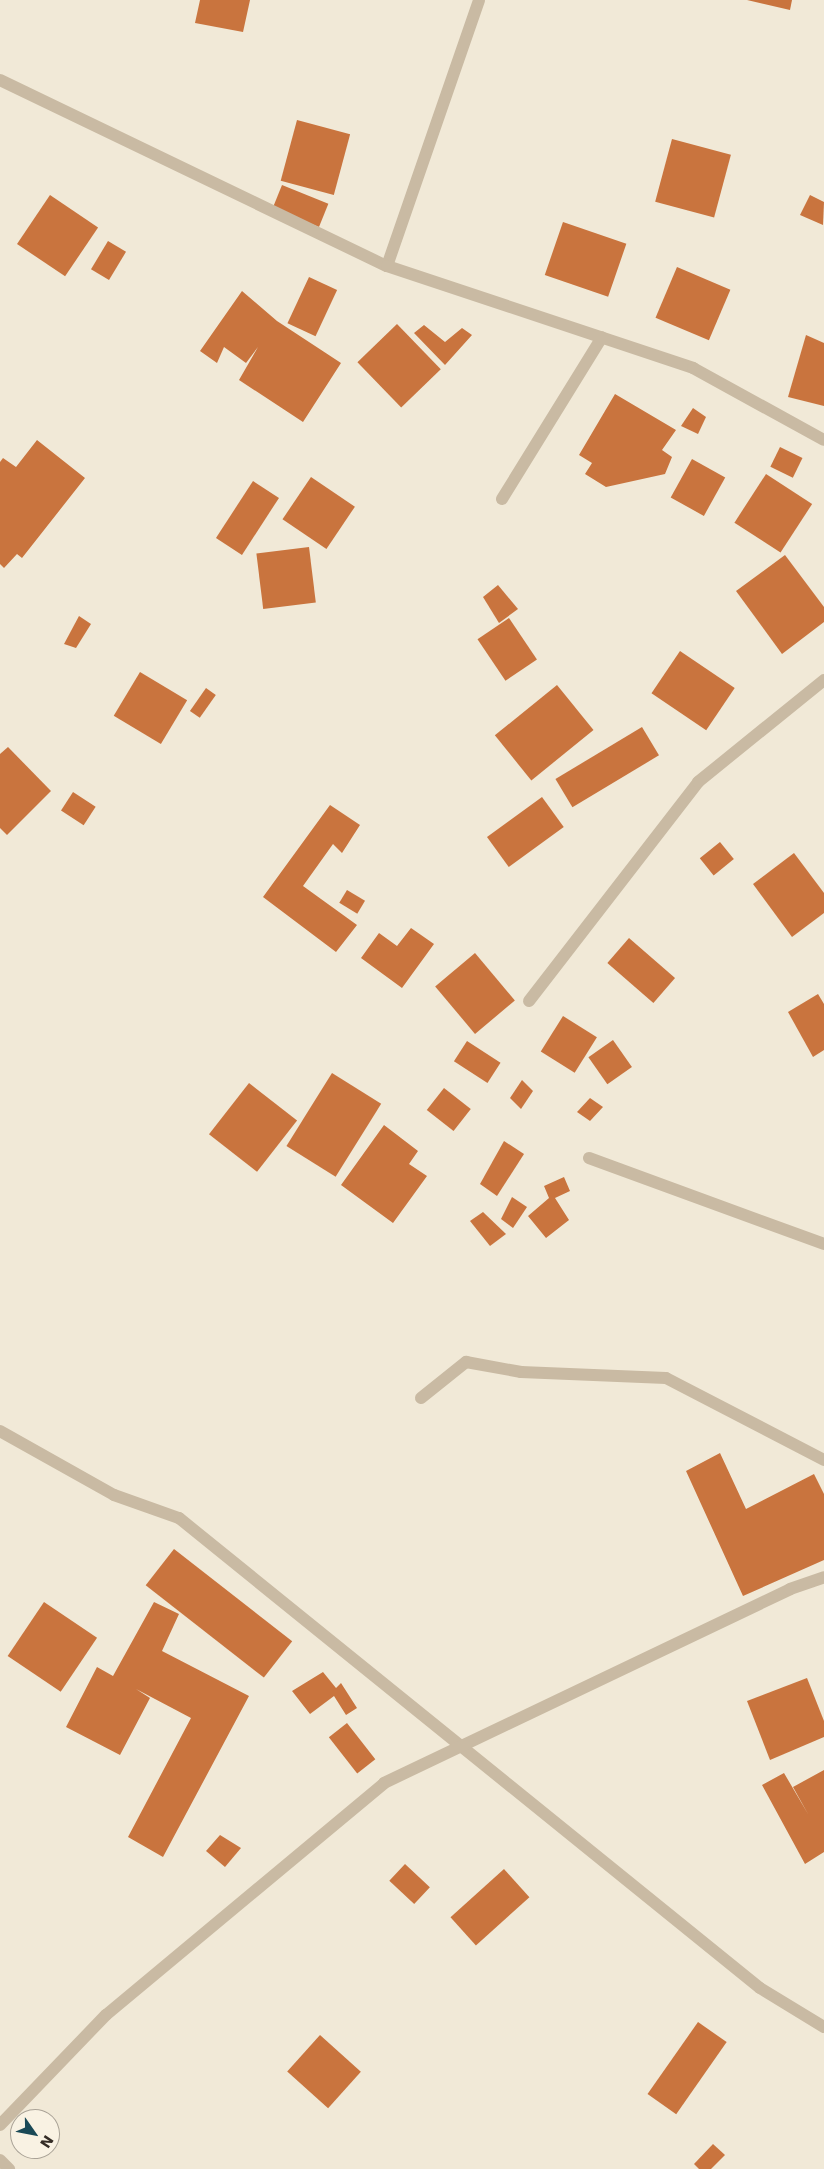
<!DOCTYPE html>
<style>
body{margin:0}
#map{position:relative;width:824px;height:2169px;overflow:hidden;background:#f1e9d7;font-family:"DejaVu Sans",sans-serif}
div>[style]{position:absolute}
.building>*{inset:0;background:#c9743e;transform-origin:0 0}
.lane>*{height:12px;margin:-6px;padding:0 6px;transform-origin:6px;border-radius:6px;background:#c9baa3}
.street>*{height:12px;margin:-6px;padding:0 6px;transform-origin:6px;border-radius:6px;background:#c9baa3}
span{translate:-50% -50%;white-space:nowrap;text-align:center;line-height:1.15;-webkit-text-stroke:4px #f9f2e3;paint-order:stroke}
.north{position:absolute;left:10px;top:2109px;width:50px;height:50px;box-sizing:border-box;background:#f9f2e3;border:1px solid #aaa397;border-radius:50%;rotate:123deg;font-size:14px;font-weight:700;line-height:20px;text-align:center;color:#342c25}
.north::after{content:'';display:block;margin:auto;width:18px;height:22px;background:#1a4956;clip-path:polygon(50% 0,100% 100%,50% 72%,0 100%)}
</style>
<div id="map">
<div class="building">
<div style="clip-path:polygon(200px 0,250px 0,243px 32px,195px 23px)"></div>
<div style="clip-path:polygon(747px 0,792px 0,790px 10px)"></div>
<div style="left:297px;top:120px;width:55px;height:63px;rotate:15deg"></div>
<div style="left:672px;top:139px;width:61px;height:65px;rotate:15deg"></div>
<div style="left:282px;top:185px;width:50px;height:25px;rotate:22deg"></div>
<div style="left:50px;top:195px;width:58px;height:59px;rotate:34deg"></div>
<div style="clip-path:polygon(810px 195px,824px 202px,823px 225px,800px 215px)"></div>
<div style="left:563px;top:222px;width:67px;height:56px;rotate:19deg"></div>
<div style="left:108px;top:241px;width:21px;height:33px;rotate:31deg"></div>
<div style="left:677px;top:267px;width:58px;height:55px;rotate:23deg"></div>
<div style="left:309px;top:277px;width:31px;height:51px;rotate:25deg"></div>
<div style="clip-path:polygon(242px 291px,277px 321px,341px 363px,303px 422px,239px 380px,258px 347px,246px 363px,224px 347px,217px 363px,200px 351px)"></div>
<div style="left:397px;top:324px;width:63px;height:55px;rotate:46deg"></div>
<div style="clip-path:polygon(424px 325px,445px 342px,462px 328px,472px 335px,445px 365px,414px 333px)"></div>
<div style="clip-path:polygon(806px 335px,824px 343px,824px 406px,788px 397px)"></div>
<div style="clip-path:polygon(615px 394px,676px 430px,662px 450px,672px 457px,665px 474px,606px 487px,585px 474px,592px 463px,579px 455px)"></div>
<div style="clip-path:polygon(693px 408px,706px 417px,698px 434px,681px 426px)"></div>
<div style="clip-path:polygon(37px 440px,85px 478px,22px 558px,17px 554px,4px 568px,0 564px,0 462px,3px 458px,16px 467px)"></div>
<div style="left:780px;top:447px;width:25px;height:22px;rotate:26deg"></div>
<div style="left:692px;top:459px;width:38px;height:44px;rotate:29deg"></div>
<div style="left:766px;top:474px;width:55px;height:58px;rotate:33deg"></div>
<div style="left:311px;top:477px;width:53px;height:51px;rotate:34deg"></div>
<div style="left:253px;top:481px;width:31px;height:68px;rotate:33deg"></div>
<div style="left:309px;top:547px;width:56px;height:53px;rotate:83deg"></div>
<div style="clip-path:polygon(785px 555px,824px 607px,824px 622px,782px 654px,736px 591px)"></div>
<div style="clip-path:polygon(498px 585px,518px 609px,499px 623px,483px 597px)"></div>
<div style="clip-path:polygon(79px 616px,91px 624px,76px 648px,64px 644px)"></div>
<div style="left:509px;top:618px;width:50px;height:38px;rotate:56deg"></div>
<div style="left:680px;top:651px;width:66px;height:51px;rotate:34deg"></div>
<div style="left:140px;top:672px;width:55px;height:51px;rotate:31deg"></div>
<div style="left:557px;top:685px;width:58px;height:80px;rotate:51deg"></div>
<div style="left:206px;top:688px;width:12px;height:28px;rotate:35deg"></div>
<div style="left:642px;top:727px;width:33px;height:101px;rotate:59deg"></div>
<div style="clip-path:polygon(8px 747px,51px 791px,7px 835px,0 828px,0 754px)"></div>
<div style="left:73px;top:792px;width:27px;height:22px;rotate:33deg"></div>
<div style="left:542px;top:797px;width:37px;height:68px;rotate:54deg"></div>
<div style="clip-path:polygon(330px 805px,360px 825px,342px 853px,333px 844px,303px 886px,357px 925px,336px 952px,263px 897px)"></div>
<div style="left:720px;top:842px;width:22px;height:26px;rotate:51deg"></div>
<div style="clip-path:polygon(794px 853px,824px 893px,824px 913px,792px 937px,753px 884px)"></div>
<div style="left:347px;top:890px;width:21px;height:15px;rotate:31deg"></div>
<div style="clip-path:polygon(411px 928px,434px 944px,402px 988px,361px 958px,379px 933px,397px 946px)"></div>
<div style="left:629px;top:938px;width:61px;height:33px;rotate:41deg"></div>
<div style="left:475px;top:953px;width:62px;height:52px;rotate:50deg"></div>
<div style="clip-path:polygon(818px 994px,824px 1004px,824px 1050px,813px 1057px,788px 1012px)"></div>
<div style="left:563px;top:1016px;width:40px;height:42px;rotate:32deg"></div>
<div style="left:613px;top:1040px;width:33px;height:30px;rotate:55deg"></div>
<div style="left:467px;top:1041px;width:40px;height:24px;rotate:33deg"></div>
<div style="left:332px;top:1073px;width:58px;height:86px;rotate:32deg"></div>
<div style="clip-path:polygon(522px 1080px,533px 1091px,521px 1109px,510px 1098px)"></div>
<div style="left:249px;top:1083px;width:61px;height:65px;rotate:38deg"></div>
<div style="left:444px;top:1088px;width:34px;height:28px;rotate:38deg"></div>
<div style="clip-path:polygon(590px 1098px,603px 1107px,590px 1121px,577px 1112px)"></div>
<div style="clip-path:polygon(384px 1125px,418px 1151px,409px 1164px,427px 1176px,393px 1223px,341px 1185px)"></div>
<div style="clip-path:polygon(504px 1141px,524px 1154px,497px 1196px,480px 1184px)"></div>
<div style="clip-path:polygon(564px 1177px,570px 1191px,555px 1198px,569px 1220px,546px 1238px,528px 1216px,549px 1198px,544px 1186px)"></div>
<div style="clip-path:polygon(512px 1197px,527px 1207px,513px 1228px,501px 1219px)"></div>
<div style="clip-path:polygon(483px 1212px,506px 1234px,490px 1246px,470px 1221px)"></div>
<div style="clip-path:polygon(720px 1453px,746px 1509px,814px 1474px,824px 1494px,824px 1560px,743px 1596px,686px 1471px)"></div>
<div style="left:174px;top:1549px;width:150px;height:46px;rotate:38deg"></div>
<div style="left:44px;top:1602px;width:64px;height:65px;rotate:34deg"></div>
<div style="clip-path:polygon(154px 1602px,179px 1614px,162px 1651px,249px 1696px,163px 1857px,128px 1837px,191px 1718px,136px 1689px,150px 1698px,120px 1755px,66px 1727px,97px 1667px,113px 1676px)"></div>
<div style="clip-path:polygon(323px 1672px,336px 1688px,341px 1683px,357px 1708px,346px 1715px,334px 1696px,310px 1714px,292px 1691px)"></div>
<div style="clip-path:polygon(807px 1678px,824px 1721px,824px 1737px,770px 1760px,747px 1701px)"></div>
<div style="left:347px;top:1723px;width:46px;height:23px;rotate:52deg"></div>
<div style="clip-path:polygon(824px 1770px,824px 1852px,805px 1864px,762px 1785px,784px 1773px,808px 1814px,793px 1787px)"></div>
<div style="clip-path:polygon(220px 1835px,241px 1848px,225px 1867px,206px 1851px)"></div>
<div style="left:405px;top:1864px;width:34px;height:23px;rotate:43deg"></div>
<div style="left:504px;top:1869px;width:38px;height:72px;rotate:48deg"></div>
<div style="left:698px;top:2022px;width:35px;height:88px;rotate:35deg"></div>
<div style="left:320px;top:2035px;width:55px;height:49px;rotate:42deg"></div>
<div style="clip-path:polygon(713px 2144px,725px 2155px,711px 2169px,699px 2169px,694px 2164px)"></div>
</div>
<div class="lane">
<div style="left:387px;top:266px;width:281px;rotate:-70.9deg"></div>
<div style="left:502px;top:499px;width:190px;rotate:-58.3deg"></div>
<div style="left:529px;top:1001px;width:277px;rotate:-52.3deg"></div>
<div style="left:698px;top:782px;width:162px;rotate:-39deg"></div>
<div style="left:421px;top:1398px;width:58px;rotate:-38.7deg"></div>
<div style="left:466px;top:1362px;width:56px;rotate:10.3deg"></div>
<div style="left:521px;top:1372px;width:145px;rotate:2.4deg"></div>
<div style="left:666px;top:1378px;width:178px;rotate:27.4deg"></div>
</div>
<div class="street">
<div style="left:0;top:80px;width:429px;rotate:25.7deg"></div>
<div style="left:387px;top:266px;width:323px;rotate:18.4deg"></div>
<div style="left:693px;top:368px;width:149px;rotate:28.8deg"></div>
<div style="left:589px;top:1158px;width:250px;rotate:20.1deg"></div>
<div style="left:0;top:1431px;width:131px;rotate:29.3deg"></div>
<div style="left:114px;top:1495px;width:69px;rotate:19.5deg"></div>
<div style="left:179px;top:1518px;width:747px;rotate:38.97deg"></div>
<div style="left:760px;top:1988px;width:75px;rotate:31.4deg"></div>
<div style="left:0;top:2125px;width:153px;rotate:-46.1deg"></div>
<div style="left:106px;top:2015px;width:362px;rotate:-39.8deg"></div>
<div style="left:384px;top:1783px;width:450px;rotate:-25.5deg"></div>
<div style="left:790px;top:1589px;width:36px;rotate:-19deg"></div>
<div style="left:0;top:2160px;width:13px;rotate:45deg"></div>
</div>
<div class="north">N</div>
</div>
